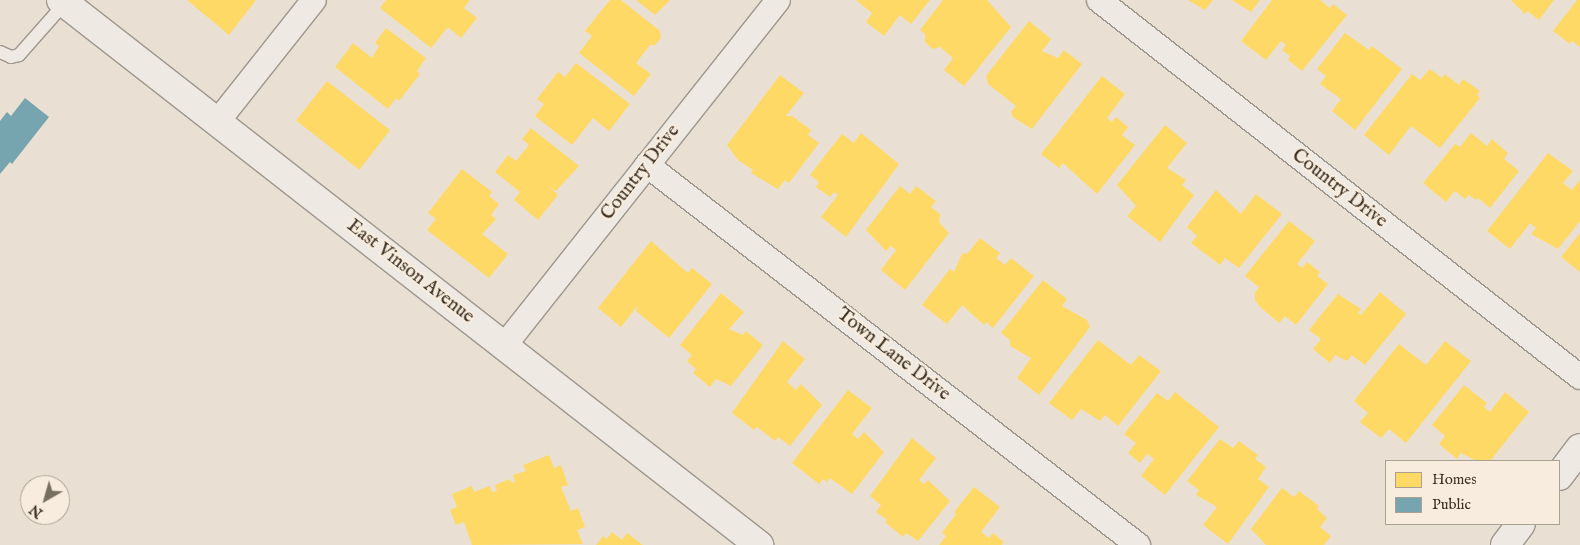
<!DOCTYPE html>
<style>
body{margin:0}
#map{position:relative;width:1580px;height:545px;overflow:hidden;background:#e9e0d3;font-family:"IM FELL English",serif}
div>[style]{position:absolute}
.homes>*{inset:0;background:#ffd966;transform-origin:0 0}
.public>*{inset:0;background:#76a5af}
.roads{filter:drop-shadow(1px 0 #9e978e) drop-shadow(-1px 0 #9e978e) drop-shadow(0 1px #9e978e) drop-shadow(0 -1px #9e978e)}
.lane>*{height:12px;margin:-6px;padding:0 6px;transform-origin:6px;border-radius:6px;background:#eee9e2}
.street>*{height:24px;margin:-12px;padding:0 12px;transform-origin:12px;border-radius:12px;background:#eee9e2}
.secondary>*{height:28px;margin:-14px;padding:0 14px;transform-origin:14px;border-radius:14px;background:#eee9e2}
span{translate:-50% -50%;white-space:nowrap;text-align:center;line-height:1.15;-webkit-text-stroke:5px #f7ecdd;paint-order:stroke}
.street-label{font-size:19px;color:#3a3025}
.legend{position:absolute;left:1385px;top:460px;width:175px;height:65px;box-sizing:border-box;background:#f7ecdd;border:1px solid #aba193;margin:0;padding:6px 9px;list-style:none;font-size:15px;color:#3a3025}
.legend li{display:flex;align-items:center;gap:10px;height:25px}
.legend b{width:25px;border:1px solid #aba193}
.north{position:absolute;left:20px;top:475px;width:50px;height:50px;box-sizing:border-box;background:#f7ecdd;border:1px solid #aba193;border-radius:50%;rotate:218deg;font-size:14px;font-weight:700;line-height:20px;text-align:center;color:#3a3025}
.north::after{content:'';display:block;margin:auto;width:18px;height:22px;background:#776e62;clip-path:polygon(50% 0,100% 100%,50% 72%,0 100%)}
</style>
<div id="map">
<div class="homes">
<div style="clip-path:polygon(187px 0,256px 0,229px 35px)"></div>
<div style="clip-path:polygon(386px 0,470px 0,464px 8px,477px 18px,461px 38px,448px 27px,431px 48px,380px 8px)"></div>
<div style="clip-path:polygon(610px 0,621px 0,660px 31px,661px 38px,655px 45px,650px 45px,636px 63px,651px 74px,634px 96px,579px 53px,592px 36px,585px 31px)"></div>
<div style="clip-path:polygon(636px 0,670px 0,655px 15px)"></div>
<div style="clip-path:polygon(856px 0,930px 0,911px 24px,900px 15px,884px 36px,866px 22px,872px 13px)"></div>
<div style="clip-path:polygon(943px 0,987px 0,1011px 27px,964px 86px,944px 70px,953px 58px,940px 47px,933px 49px,925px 42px,925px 34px,920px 30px)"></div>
<div style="clip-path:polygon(1188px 0,1213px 0,1205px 10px)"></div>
<div style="clip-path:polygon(1232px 0,1260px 0,1251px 12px)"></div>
<div style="clip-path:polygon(1272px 0,1320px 0,1330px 8px,1333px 4px,1347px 15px,1302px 71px,1288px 60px,1290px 56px,1282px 50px,1286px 45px,1281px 41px,1266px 60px,1241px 41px)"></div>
<div style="clip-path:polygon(1511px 0,1554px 0,1539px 20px,1527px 11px,1525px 14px)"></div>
<div style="clip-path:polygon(1577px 0,1580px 0,1580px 47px,1572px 41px,1570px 44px,1553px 31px)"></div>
<div style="clip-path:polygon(1029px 21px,1051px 39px,1042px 51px,1058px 58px,1064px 50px,1082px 64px,1032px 129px,1013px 117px,1011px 112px,1016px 106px,988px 84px,986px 76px)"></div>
<div style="clip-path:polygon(386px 28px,426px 58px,417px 71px,420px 74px,399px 101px,396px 98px,388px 109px,335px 67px,353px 43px,372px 58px,379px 46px,375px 43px)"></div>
<div style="clip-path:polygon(1345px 33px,1369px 50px,1372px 46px,1402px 69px,1355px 130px,1332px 111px,1341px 99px,1320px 84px,1326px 76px,1317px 69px)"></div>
<div style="clip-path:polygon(576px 63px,630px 104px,609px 131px,593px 118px,572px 145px,535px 116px,544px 104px,537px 99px,558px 72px,565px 77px)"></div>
<div style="clip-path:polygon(1430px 69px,1442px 78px,1445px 74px,1459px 85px,1463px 79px,1480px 91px,1477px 95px,1480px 98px,1440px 148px,1411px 126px,1389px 155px,1364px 135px,1412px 74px,1420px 80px)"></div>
<div style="clip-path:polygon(780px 75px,804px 93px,786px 116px,792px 116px,811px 130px,808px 135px,819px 143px,789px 183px,785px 180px,778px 189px,751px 173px,753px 170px,738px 160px,727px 145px)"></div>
<div style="clip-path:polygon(1102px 76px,1125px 94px,1107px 118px,1112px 122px,1116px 117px,1128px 127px,1122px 135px,1135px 145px,1097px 194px,1063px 163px,1059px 168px,1041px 154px)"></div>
<div style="left:327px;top:81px;width:80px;height:50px;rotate:38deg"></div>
<div style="clip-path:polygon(1165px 125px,1187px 143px,1167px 168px,1186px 180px,1182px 185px,1194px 195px,1160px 242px,1127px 216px,1136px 206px,1117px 185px)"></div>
<div style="clip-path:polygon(531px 128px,579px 166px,556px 191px,549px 186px,558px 195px,538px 220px,514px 200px,520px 192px,495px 172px,508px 155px,516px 161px,529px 145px,522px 139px)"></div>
<div style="clip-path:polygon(861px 133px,899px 164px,846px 237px,821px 217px,838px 195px,834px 192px,830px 197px,816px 187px,819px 182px,810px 175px,842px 134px,854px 143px)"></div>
<div style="clip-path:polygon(1471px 133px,1487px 146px,1492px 139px,1508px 153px,1504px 159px,1519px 171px,1490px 208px,1478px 198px,1476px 200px,1469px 195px,1465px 199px,1455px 191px,1446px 202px,1423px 183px,1455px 144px,1460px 147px)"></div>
<div style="clip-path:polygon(1548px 153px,1573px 171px,1563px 183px,1572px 190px,1580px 180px,1580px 221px,1558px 249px,1531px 234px,1536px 228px,1530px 223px,1510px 249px,1487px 231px)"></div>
<div style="clip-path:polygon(462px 169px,492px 192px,489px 196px,499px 204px,491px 215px,496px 219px,482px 234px,508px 254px,489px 278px,427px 230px,436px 219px,428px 213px)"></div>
<div style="clip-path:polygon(900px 186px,910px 194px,916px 186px,936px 201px,931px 207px,940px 214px,939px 222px,949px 233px,905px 290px,881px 270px,896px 250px,891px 246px,886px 251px,866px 230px)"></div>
<div style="clip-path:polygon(1216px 190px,1241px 214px,1256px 194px,1282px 214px,1239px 268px,1225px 258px,1220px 265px,1191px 243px,1197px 236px,1187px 227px)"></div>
<div style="clip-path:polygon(1289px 221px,1315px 241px,1297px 264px,1302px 268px,1307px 262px,1320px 272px,1317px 276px,1328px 284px,1296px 325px,1285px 316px,1279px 323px,1260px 307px,1255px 300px,1255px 293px,1259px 287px,1245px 276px)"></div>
<div style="clip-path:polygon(1580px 233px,1580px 272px,1561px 257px)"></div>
<div style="clip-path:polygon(980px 238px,1000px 253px,996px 258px,1005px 265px,1011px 258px,1034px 276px,993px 328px,986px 322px,984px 325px,962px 305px,947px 324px,922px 305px,950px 269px,954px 272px,962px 254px,968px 253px)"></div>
<div style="clip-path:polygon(651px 241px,688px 273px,692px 268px,712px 284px,669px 338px,636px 311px,638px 305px,621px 327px,598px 308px)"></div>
<div style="clip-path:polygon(1043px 280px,1067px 299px,1062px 306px,1087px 320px,1090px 327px,1039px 395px,1017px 378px,1031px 358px,1010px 346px,1010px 340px,1001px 333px)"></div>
<div style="clip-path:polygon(1380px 292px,1406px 314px,1365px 365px,1352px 355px,1347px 361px,1335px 355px,1330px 363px,1313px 349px,1321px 339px,1309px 330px,1338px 294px,1361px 309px,1358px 313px,1361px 315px)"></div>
<div style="clip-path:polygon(721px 293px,744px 312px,729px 329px,743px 335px,746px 331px,763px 345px,731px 386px,716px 379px,710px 387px,693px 373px,696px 369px,687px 361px,692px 355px,680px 345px)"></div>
<div style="clip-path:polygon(1098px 340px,1131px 365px,1139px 355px,1161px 371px,1118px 426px,1105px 415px,1100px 421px,1081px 409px,1072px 420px,1049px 403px)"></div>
<div style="clip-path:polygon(783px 341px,805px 359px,787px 382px,796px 390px,801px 384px,822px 405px,790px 446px,778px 437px,775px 441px,757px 427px,754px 430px,732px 413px)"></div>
<div style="clip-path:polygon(1445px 341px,1471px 361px,1406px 443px,1389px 429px,1381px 438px,1360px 422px,1368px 413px,1354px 401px,1399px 344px,1426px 365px)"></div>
<div style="clip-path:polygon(1464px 385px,1487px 403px,1484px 407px,1490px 412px,1505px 392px,1529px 412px,1490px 461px,1477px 461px,1461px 453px,1457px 459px,1439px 444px,1445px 436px,1432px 425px)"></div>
<div style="clip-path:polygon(848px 390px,872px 408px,852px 434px,858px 439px,864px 432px,884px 452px,852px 494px,830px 478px,827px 482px,823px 479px,819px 484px,792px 463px)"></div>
<div style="clip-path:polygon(1175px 392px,1219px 427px,1165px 495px,1141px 476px,1154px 459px,1147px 454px,1140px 463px,1128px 453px,1136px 443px,1124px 434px,1157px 393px,1168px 401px)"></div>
<div style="clip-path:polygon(912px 438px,936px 458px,919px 480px,924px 484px,928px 480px,950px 501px,918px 541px,906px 533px,903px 537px,885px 522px,887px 520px,876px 512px,881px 505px,870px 496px)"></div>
<div style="clip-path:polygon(1220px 439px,1233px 448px,1239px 441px,1258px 455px,1255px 459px,1266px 467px,1258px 479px,1269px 487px,1228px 544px,1203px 525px,1217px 507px,1196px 495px,1199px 490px,1187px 481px)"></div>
<div style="clip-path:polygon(549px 455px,554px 468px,561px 465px,568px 485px,561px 487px,571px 511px,578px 508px,585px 527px,577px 530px,583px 544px,472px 545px,464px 522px,456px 525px,450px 510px,457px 507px,452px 494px,472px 486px,474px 492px,490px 486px,492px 492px,497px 491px,495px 485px,510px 479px,512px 483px,515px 482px,513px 475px,526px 471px,523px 465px)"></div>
<div style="clip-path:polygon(974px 487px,1000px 507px,981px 532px,989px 538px,993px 533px,1004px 542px,1002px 545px,939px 545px,946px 536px,942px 533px,956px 514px,954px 512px)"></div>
<div style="clip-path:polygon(1282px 488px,1294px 497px,1299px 491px,1319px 506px,1317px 509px,1327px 518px,1320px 527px,1331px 536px,1324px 545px,1266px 545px,1251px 529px)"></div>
<div style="clip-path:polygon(612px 532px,622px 540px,627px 533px,643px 545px,596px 545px,603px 536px,607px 539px)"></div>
</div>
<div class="public">
<div style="clip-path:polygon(25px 98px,49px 117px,12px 164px,10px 162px,0 174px,0 121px,7px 112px,11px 116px)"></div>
</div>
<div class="roads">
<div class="lane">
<div style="left:0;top:52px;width:12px;rotate:24deg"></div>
<div style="left:11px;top:57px;width:8px;rotate:-14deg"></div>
<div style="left:19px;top:55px;width:69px;rotate:-48.5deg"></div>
</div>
<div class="street">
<div style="left:1099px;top:0;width:611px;rotate:38.09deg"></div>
<div style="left:218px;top:121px;width:154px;rotate:-51.6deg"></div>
<div style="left:647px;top:165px;width:621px;rotate:37.74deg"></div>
<div style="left:504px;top:346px;width:441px;rotate:-51.6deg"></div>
</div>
<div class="secondary">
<div style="left:61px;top:0;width:886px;rotate:37.98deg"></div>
<div style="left:1559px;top:476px;width:35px;rotate:-53deg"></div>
<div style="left:1505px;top:545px;width:26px;rotate:-53deg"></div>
</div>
</div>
<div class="street-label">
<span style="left:641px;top:173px;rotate:-52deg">Country Drive</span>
<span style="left:1339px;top:189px;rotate:38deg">Country Drive</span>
<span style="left:410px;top:272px;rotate:38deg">East Vinson Avenue</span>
<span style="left:893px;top:355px;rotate:38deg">Town Lane Drive</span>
</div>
<ul class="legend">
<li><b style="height:14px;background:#ffd966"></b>Homes</li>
<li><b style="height:14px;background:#76a5af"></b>Public</li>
</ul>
<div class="north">N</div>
</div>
